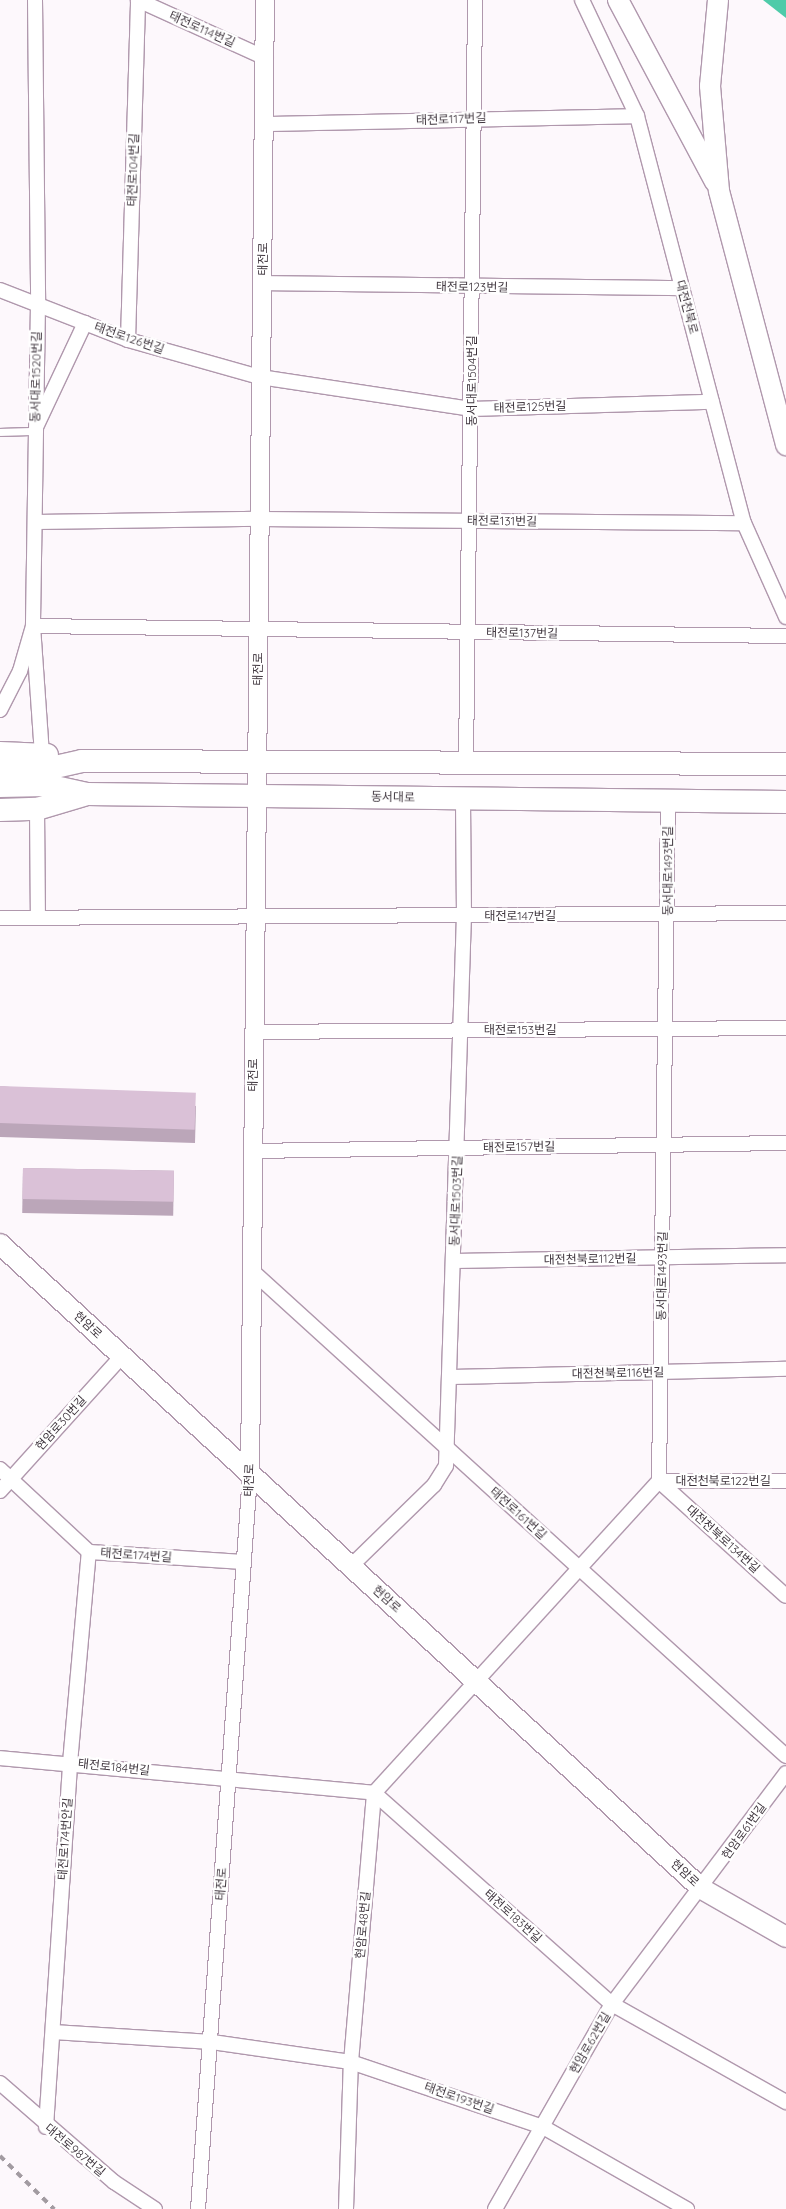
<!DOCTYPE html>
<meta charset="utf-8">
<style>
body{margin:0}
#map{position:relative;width:786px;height:2209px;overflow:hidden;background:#fdf8fc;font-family:Quicksand,"Noto Sans KR",sans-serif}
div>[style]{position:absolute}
.water>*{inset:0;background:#4ecba9}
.roads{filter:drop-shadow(1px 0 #b098ad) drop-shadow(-1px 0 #b098ad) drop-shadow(0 1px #b098ad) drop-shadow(0 -1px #b098ad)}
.service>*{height:7px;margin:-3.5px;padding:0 3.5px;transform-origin:3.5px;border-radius:3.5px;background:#fff}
.minor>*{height:14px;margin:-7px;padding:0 7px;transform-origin:7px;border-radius:7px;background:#fff}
.tertiary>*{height:18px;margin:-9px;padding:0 9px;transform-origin:9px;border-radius:9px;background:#fff}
.secondary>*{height:20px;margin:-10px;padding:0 10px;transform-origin:10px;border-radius:10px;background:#fff}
.primary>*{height:22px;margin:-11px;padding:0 11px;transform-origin:11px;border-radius:11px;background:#fff}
.rail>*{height:4px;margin-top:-2px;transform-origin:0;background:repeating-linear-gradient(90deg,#a29ba1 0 6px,transparent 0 12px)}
.wall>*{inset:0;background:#bba6b9;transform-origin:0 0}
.building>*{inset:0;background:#dac1d7;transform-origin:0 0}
span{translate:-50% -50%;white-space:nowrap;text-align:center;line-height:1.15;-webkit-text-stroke:4.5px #fff;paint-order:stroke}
.street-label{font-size:12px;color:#3f363e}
</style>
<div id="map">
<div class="water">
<div style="clip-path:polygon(763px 0,786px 0,786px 18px)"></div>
</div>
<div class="roads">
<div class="service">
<div style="left:0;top:432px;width:35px;rotate:-2deg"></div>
</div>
<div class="minor">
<div style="left:35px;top:0;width:304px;rotate:89.4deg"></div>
<div style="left:38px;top:304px;width:322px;rotate:90.9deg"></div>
<div style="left:33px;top:626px;width:129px;rotate:86deg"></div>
<div style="left:582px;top:0;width:128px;rotate:64.6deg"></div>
<div style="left:637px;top:116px;width:421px;rotate:75.3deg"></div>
<div style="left:744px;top:523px;width:103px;rotate:65.9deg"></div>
<div style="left:265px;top:124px;width:372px;rotate:-1.2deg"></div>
<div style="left:263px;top:283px;width:419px;rotate:0.7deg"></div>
<div style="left:0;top:290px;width:137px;rotate:21.3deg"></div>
<div style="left:128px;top:340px;width:137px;rotate:15.7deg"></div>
<div style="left:260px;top:377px;width:213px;rotate:8.6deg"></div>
<div style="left:471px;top:409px;width:241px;rotate:-1.7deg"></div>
<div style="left:128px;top:340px;width:340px;rotate:-88.3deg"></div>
<div style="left:138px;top:0;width:140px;rotate:24.5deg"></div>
<div style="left:37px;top:425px;width:113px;rotate:-64.8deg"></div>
<div style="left:36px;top:522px;width:224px;rotate:-0.8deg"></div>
<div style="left:260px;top:519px;width:484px;rotate:0.5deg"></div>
<div style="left:0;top:710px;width:44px;rotate:-62.9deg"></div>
<div style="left:20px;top:671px;width:47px;rotate:-73.9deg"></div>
<div style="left:33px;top:626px;width:753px;rotate:0.76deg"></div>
<div style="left:466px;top:763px;width:763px;rotate:-89.32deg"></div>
<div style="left:37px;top:809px;width:109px;rotate:89.5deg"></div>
<div style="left:0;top:918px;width:786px;rotate:-0.36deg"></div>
<div style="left:253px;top:1032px;width:533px;rotate:-0.43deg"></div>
<div style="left:251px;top:1151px;width:535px;rotate:-0.86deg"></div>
<div style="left:454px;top:1261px;width:332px;rotate:-1deg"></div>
<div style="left:250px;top:1269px;width:724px;rotate:42.26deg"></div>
<div style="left:451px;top:1377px;width:335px;rotate:-1.4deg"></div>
<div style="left:0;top:1469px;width:122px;rotate:43deg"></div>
<div style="left:89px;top:1552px;width:155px;rotate:3.7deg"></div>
<div style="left:659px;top:1481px;width:171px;rotate:42.2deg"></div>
<div style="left:659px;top:1481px;width:127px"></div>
<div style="left:0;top:1491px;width:182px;rotate:-47.9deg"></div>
<div style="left:351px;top:1566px;width:116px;rotate:-44.3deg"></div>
<div style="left:434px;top:1485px;width:22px;rotate:-58deg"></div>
<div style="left:446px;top:1466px;width:550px;rotate:-88.13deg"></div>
<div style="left:464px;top:916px;width:118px;rotate:-90.5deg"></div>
<div style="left:0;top:1758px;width:376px;rotate:5.3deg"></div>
<div style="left:374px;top:1793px;width:318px;rotate:41.6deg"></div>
<div style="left:612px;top:2004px;width:200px;rotate:29.4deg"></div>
<div style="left:53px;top:2032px;width:159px;rotate:3.6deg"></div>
<div style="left:212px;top:2042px;width:140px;rotate:8.2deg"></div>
<div style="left:351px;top:2062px;width:203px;rotate:18.7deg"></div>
<div style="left:543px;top:2127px;width:166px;rotate:29.7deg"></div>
<div style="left:0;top:2083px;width:151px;rotate:41deg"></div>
<div style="left:114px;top:2182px;width:49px;rotate:33.4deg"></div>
<div style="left:46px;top:2127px;width:365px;rotate:-86.2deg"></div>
<div style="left:70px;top:1763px;width:212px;rotate:-84.9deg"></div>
<div style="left:198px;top:2209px;width:736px;rotate:-85.95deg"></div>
<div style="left:346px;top:2209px;width:147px;rotate:-88.1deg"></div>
<div style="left:351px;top:2062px;width:270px;rotate:-85.1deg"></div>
<div style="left:374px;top:1793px;width:423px;rotate:-47.6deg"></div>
<div style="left:659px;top:1481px;width:680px;rotate:-89.24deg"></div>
<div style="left:495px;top:2209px;width:236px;rotate:-60.3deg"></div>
<div style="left:612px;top:2004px;width:289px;rotate:-53deg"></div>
</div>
<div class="tertiary">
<div style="left:250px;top:1475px;width:1475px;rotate:-89.42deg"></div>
</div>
<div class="secondary">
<div style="left:618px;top:0;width:206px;rotate:61.9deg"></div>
<div style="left:718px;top:0;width:86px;rotate:95.3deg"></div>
<div style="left:710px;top:86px;width:105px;rotate:85.1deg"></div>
<div style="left:719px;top:191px;width:263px;rotate:75.2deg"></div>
<div style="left:0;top:1244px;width:953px;rotate:42.58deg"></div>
<div style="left:702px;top:1889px;width:97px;rotate:29.7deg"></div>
</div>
<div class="primary">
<div style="left:0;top:753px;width:47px;rotate:2.4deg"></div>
<div style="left:0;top:770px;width:42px"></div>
<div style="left:42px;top:770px;width:41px;rotate:-12.7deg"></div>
<div style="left:82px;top:761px;width:704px;rotate:0.24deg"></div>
<div style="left:0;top:786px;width:46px;rotate:-1.2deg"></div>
<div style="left:46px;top:785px;width:42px;rotate:12.4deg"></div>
<div style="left:87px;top:794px;width:699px;rotate:0.66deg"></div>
<div style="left:0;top:810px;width:37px;rotate:-2deg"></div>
<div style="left:37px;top:809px;width:49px;rotate:-16.6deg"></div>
</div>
</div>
<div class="rail">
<div style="left:0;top:2156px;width:76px;rotate:44.5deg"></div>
</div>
<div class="wall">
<div style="clip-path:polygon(0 1086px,196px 1106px,195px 1143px,0 1137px)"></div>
<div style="left:23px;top:1168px;width:151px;height:45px;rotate:1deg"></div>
</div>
<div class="building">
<div style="left:0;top:1086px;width:196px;height:37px;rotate:2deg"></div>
<div style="left:23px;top:1168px;width:151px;height:31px;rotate:1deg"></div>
</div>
<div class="street-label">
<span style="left:202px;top:29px;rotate:24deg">태전로114번길</span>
<span style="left:451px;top:119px;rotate:-2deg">태전로117번길</span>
<span style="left:133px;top:170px;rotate:-88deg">태전로104번길</span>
<span style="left:263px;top:259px;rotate:-89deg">태전로</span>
<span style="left:472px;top:287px;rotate:1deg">태전로123번길</span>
<span style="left:687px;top:307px;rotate:75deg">대전천북로</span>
<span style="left:129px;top:338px;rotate:19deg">태전로126번길</span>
<span style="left:36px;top:377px;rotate:-89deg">동서대로1520번길</span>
<span style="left:472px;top:381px;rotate:-90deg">동서대로1504번길</span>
<span style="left:530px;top:407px;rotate:-2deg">태전로125번길</span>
<span style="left:502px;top:521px;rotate:1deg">태전로131번길</span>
<span style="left:522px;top:633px;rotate:1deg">태전로137번길</span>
<span style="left:258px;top:669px;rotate:-89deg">태전로</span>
<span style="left:393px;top:797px;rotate:1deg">동서대로</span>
<span style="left:668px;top:871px;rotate:-90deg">동서대로1493번길</span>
<span style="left:520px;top:916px">태전로147번길</span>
<span style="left:520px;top:1030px">태전로153번길</span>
<span style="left:253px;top:1075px;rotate:-89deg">태전로</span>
<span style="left:519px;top:1147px;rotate:-1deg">태전로157번길</span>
<span style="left:456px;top:1201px;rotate:-88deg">동서대로1503번길</span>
<span style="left:590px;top:1259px;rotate:-1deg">대전천북로112번길</span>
<span style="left:662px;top:1276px;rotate:-89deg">동서대로1493번길</span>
<span style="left:88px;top:1325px;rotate:43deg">현암로</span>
<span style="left:618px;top:1373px;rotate:-1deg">대전천북로116번길</span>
<span style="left:61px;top:1423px;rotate:-48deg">현암로30번길</span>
<span style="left:249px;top:1480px;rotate:-88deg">태전로</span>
<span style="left:723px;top:1481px">대전천북로122번길</span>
<span style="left:518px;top:1513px;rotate:42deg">태전로161번길</span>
<span style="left:723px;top:1539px;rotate:42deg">대전천북로134번길</span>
<span style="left:136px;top:1555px;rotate:4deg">태전로174번길</span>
<span style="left:387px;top:1599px;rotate:42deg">현암로</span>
<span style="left:114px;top:1767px;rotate:6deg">태전로184번길</span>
<span style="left:744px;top:1831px;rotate:-54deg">현암로61번길</span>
<span style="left:65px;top:1839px;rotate:-86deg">태전로174번안길</span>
<span style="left:685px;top:1873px;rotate:43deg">현암로</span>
<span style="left:221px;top:1884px;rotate:-86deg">태전로</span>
<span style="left:513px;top:1916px;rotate:42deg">태전로183번길</span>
<span style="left:363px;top:1925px;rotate:-85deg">현암로48번길</span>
<span style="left:590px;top:2043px;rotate:-60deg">현암로62번길</span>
<span style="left:459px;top:2098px;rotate:19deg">태전로193번길</span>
<span style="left:75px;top:2150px;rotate:40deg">대전로987번길</span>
</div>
</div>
